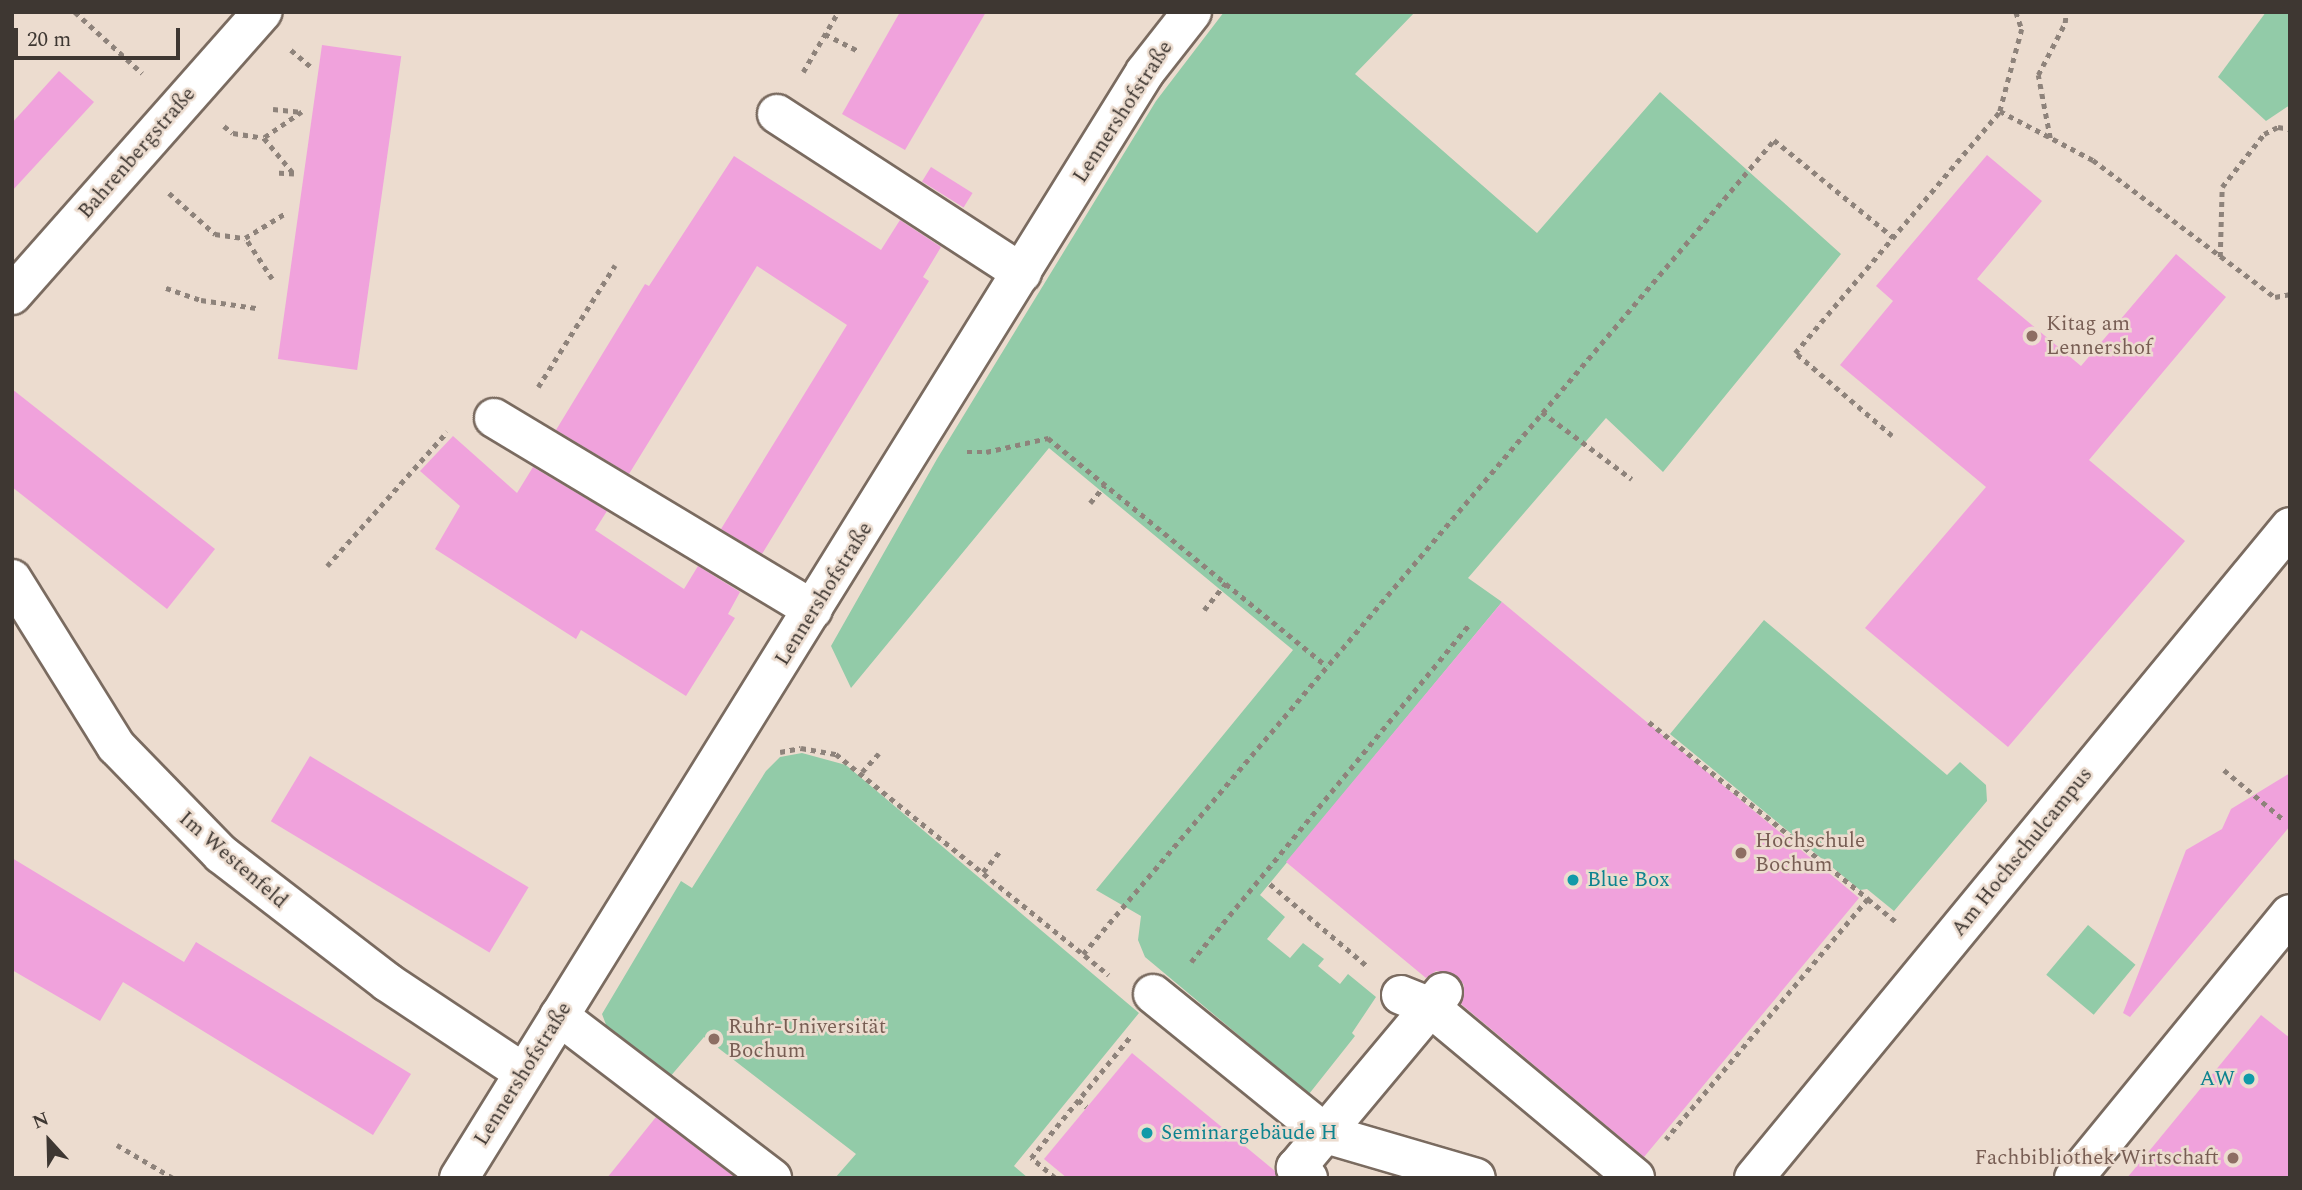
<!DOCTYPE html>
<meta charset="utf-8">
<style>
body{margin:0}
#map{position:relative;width:2302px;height:1190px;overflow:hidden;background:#ecdccf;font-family:Spectral,serif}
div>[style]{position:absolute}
.green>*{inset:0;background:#92cba8;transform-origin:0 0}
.building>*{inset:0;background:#f0a2dc;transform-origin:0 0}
.path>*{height:4.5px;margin-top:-2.25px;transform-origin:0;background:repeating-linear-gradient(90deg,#8e837b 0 5px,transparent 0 10px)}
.roads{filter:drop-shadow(2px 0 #7a6b60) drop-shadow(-2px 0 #7a6b60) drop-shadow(0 2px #7a6b60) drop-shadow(0 -2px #7a6b60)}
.minor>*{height:38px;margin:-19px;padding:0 19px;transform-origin:19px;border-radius:19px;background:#fff}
.dots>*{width:19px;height:19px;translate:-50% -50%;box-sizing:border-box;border:4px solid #ecdccf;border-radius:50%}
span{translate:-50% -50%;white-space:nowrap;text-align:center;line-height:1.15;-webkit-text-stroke:5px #ecdccf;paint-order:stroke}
.street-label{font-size:21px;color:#3e3732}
.education-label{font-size:21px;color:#785e54}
.left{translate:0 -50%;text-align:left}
.right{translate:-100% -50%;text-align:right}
.culture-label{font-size:21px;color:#0d838f}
.frame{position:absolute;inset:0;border:14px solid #3e3732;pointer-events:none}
.north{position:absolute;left:14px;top:1106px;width:70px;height:70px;-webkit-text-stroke:5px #ecdccf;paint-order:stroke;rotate:338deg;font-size:19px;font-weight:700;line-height:28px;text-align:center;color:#3e3732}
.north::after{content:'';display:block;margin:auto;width:24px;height:32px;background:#3e3732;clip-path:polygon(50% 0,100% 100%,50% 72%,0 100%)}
.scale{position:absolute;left:14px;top:28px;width:166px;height:32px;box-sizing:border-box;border:4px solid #3e3732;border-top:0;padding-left:9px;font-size:21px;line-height:24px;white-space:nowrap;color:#3e3732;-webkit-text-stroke:5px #ecdccf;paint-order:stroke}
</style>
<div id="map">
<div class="green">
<div style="clip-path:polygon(1224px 12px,1415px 12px,1355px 74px,1537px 233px,1660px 92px,1841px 254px,1663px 472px,1606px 418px,1468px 578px,1502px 602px,1260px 895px,1285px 917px,1267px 939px,1290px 958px,1303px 943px,1324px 959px,1318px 966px,1340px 984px,1348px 974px,1376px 997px,1352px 1033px,1355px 1036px,1309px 1094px,1145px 957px,1138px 940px,1141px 916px,1096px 890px,1293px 650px,1049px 448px,851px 688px,831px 646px,937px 459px,1156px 101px)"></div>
<div style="clip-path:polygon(2266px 12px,2290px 12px,2290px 105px,2266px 121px,2218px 77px)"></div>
<div style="clip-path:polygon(1764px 620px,1947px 775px,1960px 762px,1986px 785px,1987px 801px,1894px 911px,1867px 889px,1860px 890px,1670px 734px)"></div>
<div style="clip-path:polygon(802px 753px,846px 765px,1139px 1013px,1014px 1166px,1028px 1178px,835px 1178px,856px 1154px,704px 1037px,669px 1078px,608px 1030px,602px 1014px,681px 881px,692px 888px,766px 771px,780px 757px)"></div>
<div style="left:2088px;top:925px;width:62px;height:65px;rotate:40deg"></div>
</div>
<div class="building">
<div style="clip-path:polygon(900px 12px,986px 12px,905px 150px,842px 114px)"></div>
<div style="left:322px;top:45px;width:80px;height:317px;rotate:8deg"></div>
<div style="clip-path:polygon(59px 71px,94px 102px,12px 191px,12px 123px)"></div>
<div style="clip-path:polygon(1987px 155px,2042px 201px,1977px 279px,2081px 366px,2176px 254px,2226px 297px,2089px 460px,2185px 541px,2008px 747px,1865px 628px,1986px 487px,1840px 365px,1893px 301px,1876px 286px)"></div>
<div style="clip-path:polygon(734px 156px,881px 250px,900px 220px,941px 247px,923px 277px,929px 281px,762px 554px,721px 529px,847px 325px,757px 266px,629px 474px,556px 430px,645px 284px,649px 286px)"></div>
<div style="left:931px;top:167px;width:49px;height:17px;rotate:32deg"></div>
<div style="clip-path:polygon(12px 389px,215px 549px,167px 609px,12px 487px)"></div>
<div style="clip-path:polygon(453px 436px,517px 493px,533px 467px,607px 511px,595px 530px,684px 589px,698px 566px,740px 592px,728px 614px,735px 618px,686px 696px,581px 630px,576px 639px,435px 549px,460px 506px,420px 471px)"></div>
<div style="clip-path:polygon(1502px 602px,1859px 898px,1644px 1157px,1461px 1004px,1464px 985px,1456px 975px,1436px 971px,1426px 978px,1286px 862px)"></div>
<div style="left:310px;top:756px;width:255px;height:76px;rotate:31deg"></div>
<div style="clip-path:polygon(2290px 773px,2290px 826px,2130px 1017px,2123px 1013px,2186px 850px,2222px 829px,2231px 809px)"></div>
<div style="clip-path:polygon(12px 858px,184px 962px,196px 942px,411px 1074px,373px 1135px,123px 982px,100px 1021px,12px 970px)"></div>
<div style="clip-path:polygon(2261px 1015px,2290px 1038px,2290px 1178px,2127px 1178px)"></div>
<div style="clip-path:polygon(1132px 1053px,1275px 1171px,1277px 1178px,1067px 1178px,1044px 1159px)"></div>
<div style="clip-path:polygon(656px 1117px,736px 1178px,607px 1178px)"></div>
</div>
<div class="path">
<div style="left:75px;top:12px;width:91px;rotate:42.3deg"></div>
<div style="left:2016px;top:12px;width:18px;rotate:71deg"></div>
<div style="left:2022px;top:29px;width:85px;rotate:105deg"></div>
<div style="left:2000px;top:111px;width:105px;rotate:27.8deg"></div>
<div style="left:2093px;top:160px;width:228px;rotate:37deg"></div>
<div style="left:2275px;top:297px;width:15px;rotate:-11deg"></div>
<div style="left:825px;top:34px;width:37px;rotate:27deg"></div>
<div style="left:291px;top:50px;width:26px;rotate:40deg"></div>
<div style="left:803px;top:72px;width:69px;rotate:-59.7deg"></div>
<div style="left:273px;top:109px;width:29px;rotate:6deg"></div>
<div style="left:302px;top:112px;width:46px;rotate:145.6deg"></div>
<div style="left:264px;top:138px;width:47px;rotate:50.2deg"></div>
<div style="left:294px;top:174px;width:19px;rotate:-177deg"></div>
<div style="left:224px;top:126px;width:11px;rotate:38deg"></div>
<div style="left:233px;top:133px;width:31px;rotate:9deg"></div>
<div style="left:2050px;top:138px;width:64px;rotate:-100.8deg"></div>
<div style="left:2038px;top:75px;width:59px;rotate:-62.6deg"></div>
<div style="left:2065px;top:23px;width:11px;rotate:-85deg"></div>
<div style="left:169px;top:193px;width:62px;rotate:41.7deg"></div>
<div style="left:215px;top:234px;width:30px;rotate:8deg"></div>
<div style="left:2220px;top:257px;width:70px;rotate:-88.4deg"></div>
<div style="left:2222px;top:187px;width:68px;rotate:-51.6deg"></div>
<div style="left:2264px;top:134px;width:16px;rotate:-27deg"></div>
<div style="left:2278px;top:127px;width:12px;rotate:9deg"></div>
<div style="left:272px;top:279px;width:49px;rotate:-123.4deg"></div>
<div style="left:245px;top:238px;width:48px;rotate:-31.4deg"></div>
<div style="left:166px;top:288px;width:37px;rotate:19deg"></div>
<div style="left:201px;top:300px;width:56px;rotate:8.3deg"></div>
<div style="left:538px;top:387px;width:144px;rotate:-57.7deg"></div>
<div style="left:1542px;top:412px;width:112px;rotate:36.7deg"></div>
<div style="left:1892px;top:436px;width:128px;rotate:-139.4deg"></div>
<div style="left:1795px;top:353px;width:317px;rotate:-49.7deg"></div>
<div style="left:967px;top:452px;width:19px"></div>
<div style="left:986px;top:452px;width:64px;rotate:-12.7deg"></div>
<div style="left:1048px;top:438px;width:360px;rotate:39.3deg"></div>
<div style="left:1090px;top:503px;width:23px;rotate:-50deg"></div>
<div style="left:327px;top:566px;width:180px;rotate:-48.2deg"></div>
<div style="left:1204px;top:610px;width:35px;rotate:-51deg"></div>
<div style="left:1649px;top:722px;width:282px;rotate:38.9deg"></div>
<div style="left:1868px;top:899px;width:314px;rotate:130deg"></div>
<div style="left:780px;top:752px;width:21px;rotate:-11deg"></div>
<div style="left:801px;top:748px;width:36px;rotate:10deg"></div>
<div style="left:836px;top:754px;width:351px;rotate:39deg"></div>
<div style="left:2224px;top:770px;width:78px;rotate:39.8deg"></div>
<div style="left:862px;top:772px;width:25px;rotate:-48deg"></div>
<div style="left:983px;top:872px;width:26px;rotate:-51deg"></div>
<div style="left:1270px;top:884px;width:126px;rotate:40.2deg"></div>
<div style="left:1868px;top:899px;width:36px;rotate:39deg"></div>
<div style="left:1083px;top:954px;width:1068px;rotate:-49.67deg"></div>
<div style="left:1774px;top:140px;width:154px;rotate:39.2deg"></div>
<div style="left:1191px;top:962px;width:437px;rotate:-50.5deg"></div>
<div style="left:1078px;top:1100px;width:11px;rotate:38deg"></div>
<div style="left:117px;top:1145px;width:65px;rotate:30.5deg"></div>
<div style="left:1055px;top:1178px;width:31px;rotate:-140deg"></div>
<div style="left:1031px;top:1158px;width:156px;rotate:-50.7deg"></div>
</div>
<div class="roads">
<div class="minor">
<div style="left:777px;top:114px;width:292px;rotate:33deg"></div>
<div style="left:12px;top:295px;width:378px;rotate:-48.5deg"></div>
<div style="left:494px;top:418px;width:372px;rotate:31deg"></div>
<div style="left:12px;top:579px;width:197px;rotate:58.1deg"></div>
<div style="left:116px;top:746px;width:151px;rotate:45.8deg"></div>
<div style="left:221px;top:854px;width:210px;rotate:37.6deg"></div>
<div style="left:387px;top:982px;width:164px;rotate:33.6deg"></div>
<div style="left:1153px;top:994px;width:223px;rotate:39deg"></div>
<div style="left:1326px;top:1134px;width:156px;rotate:16.3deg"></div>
<div style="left:1401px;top:995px;width:31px;rotate:22deg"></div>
<div style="left:1430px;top:1007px;width:267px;rotate:39.8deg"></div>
<div style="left:559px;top:1016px;width:268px;rotate:37.3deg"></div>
<div style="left:459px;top:1178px;width:1301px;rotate:-58.19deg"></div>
<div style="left:1145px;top:72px;width:76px;rotate:-51.9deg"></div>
<div style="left:1308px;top:1178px;width:16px;rotate:-140deg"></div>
<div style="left:1296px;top:1168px;width:229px;rotate:-50.1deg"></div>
<div style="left:1754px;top:1178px;width:843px;rotate:-50.53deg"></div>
<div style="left:2074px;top:1178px;width:341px;rotate:-50.7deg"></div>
</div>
</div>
<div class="dots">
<div style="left:2032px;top:336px;background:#8d6e63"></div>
<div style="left:1741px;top:853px;background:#8d6e63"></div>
<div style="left:1573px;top:880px;background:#0f9aa8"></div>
<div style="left:714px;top:1039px;background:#8d6e63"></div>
<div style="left:2249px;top:1079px;background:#0f9aa8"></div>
<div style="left:1147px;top:1133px;background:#0f9aa8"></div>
<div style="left:2233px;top:1158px;background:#8d6e63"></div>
</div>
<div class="street-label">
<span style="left:1123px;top:112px;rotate:-57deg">Lennershofstraße</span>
<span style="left:137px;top:153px;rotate:-49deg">Bahrenbergstraße</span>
<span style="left:824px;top:594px;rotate:-58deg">Lennershofstraße</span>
<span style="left:2022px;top:852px;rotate:-51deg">Am Hochschulcampus</span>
<span style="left:233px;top:860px;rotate:41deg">Im Westenfeld</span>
<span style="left:523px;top:1074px;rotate:-58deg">Lennershofstraße</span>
</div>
<div class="education-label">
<span class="left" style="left:2046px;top:336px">Kitag am<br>Lennershof</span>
<span class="left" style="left:1755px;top:853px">Hochschule<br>Bochum</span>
<span class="left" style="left:728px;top:1039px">Ruhr-Universität<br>Bochum</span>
<span class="right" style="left:2219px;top:1158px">Fachbibliothek Wirtschaft</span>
</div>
<div class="culture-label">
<span class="left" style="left:1587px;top:880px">Blue Box</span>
<span class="right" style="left:2235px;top:1079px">AW</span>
<span class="left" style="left:1161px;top:1133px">Seminargebäude H</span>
</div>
<div class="frame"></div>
<div class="north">N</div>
<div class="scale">20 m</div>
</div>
